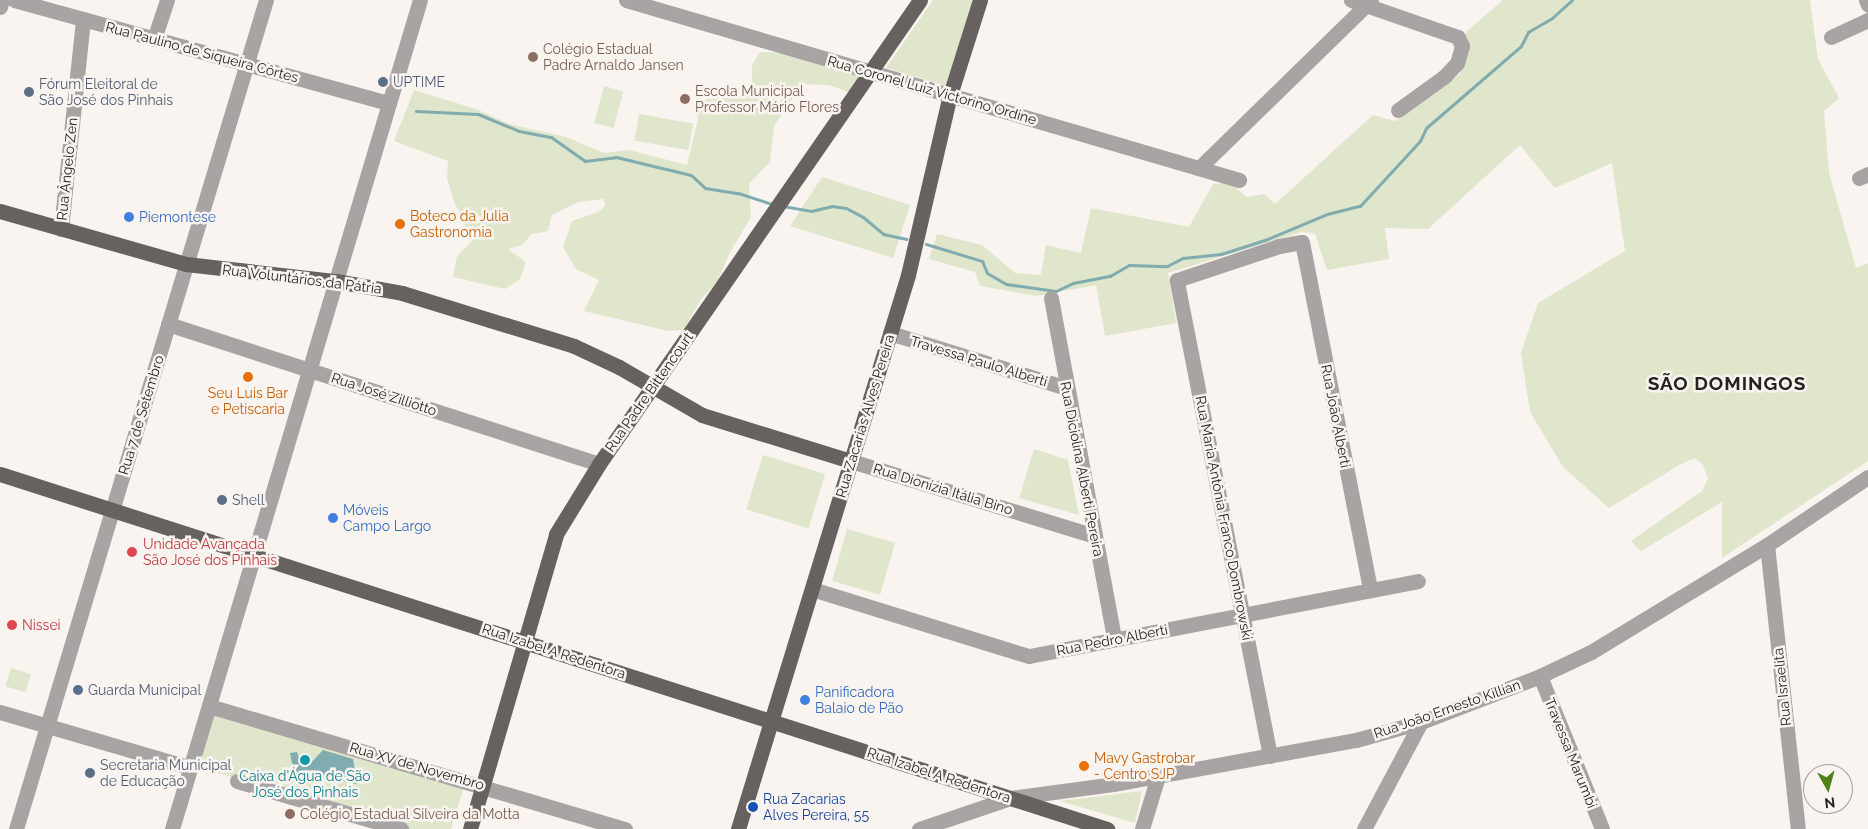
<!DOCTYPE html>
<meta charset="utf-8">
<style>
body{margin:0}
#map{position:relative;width:1868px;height:829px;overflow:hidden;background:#faf4f0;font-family:Raleway,sans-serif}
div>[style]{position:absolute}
.green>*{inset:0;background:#dfe6cb;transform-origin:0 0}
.water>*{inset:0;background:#80abaf}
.stream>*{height:3px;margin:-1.5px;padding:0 1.5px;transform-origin:1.5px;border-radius:1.5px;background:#80abaf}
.minor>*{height:15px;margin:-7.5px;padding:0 7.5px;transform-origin:7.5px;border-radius:7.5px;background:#a7a4a3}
.major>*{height:15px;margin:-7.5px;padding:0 7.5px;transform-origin:7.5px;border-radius:7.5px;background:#676160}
.dots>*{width:14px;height:14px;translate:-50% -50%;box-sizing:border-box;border:2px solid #faf4f0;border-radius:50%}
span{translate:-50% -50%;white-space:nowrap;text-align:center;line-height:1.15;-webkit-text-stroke:5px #faf4f0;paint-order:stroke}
.education-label{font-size:14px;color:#785e54}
.left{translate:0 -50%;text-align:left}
.street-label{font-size:14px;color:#252321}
.service-label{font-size:14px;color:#4e5e75}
.food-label{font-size:14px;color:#c56008}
.shop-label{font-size:14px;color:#366cbe}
.health-label{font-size:14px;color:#be3a42}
.culture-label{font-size:14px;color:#0d838f}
.transit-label{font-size:14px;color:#164399}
.district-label{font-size:19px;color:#252321;font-weight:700;letter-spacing:1px}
.north{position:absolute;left:1803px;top:764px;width:50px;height:50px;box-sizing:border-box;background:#faf4f0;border:1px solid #a5a09d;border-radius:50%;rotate:173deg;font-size:14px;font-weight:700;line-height:20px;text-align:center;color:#252321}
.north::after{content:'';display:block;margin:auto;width:18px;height:22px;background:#4f8318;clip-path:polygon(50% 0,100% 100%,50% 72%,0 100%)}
</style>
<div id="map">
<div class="green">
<div style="clip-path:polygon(933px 0,973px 0,948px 86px,886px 68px)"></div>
<div style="clip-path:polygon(1503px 0,1810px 0,1818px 59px,1839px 98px,1824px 111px,1829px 173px,1856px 268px,1868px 263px,1868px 461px,1722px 558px,1722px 502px,1641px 551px,1631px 541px,1702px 491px,1708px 478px,1703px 465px,1695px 458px,1681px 464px,1609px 508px,1563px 467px,1530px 412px,1521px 353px,1538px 303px,1625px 251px,1612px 163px,1555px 188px,1520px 145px,1428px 229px,1385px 228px,1389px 259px,1327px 270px,1315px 234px,1302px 232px,1168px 273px,1176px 323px,1105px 336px,1096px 285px,1036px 296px,980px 286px,975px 272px,929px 259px,937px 234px,982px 245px,1015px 273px,1041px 275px,1046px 245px,1081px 253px,1091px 208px,1189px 227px,1213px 184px,1230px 182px,1246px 197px,1264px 194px,1275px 204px,1373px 115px,1395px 121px,1460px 74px,1468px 56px,1466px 32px)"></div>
<div style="clip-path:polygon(760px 52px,785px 53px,862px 73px,854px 94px,829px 85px,802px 84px,774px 126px,770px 162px,749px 184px,751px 217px,729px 254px,717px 283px,701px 299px,684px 330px,668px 331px,584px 311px,599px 280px,576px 269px,563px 247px,572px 221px,598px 212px,606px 205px,603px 199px,578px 202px,552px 215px,548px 231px,532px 234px,522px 245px,508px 249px,526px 262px,520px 279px,505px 289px,453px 277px,457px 256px,473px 240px,464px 229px,465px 221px,455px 204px,447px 178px,448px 161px,394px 141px,414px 90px,476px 109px,509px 124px,566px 137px,604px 153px,629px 150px,687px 165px,698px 119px,697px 107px,707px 99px,748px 97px,752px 88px,752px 65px)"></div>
<div style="left:604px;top:86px;width:20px;height:38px;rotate:15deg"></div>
<div style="left:639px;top:114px;width:55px;height:27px;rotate:10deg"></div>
<div style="clip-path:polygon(822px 177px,910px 205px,893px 258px,790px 226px)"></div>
<div style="clip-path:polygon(1034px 449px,1068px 460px,1079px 515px,1019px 498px)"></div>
<div style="left:763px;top:455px;width:65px;height:57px;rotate:17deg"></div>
<div style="left:847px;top:529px;width:50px;height:54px;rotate:16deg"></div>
<div style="left:11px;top:668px;width:21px;height:19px;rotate:17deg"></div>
<div style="clip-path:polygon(211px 709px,465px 783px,451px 829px,408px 829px,194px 766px)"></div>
<div style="clip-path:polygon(1142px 791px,1135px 823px,1060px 801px)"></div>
</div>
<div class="water">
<div style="clip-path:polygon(323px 750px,353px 759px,357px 784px,294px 773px,290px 753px,297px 752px,302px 767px,307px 767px)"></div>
</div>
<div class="stream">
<div style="left:416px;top:111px;width:62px;rotate:2.8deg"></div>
<div style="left:478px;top:114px;width:44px;rotate:22.5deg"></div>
<div style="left:519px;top:131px;width:33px;rotate:11deg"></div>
<div style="left:551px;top:137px;width:42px;rotate:35.2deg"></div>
<div style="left:585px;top:161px;width:31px;rotate:-7deg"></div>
<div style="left:616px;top:157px;width:77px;rotate:13.5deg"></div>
<div style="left:691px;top:175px;width:19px;rotate:43deg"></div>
<div style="left:705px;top:188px;width:33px;rotate:9deg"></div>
<div style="left:738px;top:193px;width:36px;rotate:18deg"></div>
<div style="left:783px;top:206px;width:28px;rotate:10deg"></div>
<div style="left:811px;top:211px;width:22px;rotate:-13deg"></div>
<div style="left:832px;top:206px;width:14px;rotate:8deg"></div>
<div style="left:846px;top:208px;width:19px;rotate:28deg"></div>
<div style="left:863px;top:217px;width:26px;rotate:40deg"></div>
<div style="left:883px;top:234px;width:24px;rotate:12deg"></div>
<div style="left:926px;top:244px;width:59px;rotate:16.9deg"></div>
<div style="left:982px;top:261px;width:13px;rotate:67deg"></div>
<div style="left:987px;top:273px;width:22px;rotate:30deg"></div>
<div style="left:1006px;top:284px;width:50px;rotate:8deg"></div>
<div style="left:1056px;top:291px;width:19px;rotate:-25deg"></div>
<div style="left:1073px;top:283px;width:38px;rotate:-11deg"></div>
<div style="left:1110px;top:276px;width:22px;rotate:-30deg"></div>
<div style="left:1129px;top:265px;width:38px;rotate:2deg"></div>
<div style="left:1167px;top:266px;width:18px;rotate:-27deg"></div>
<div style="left:1183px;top:258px;width:38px;rotate:-6deg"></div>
<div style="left:1221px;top:254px;width:46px;rotate:-17.7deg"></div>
<div style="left:1265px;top:240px;width:67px;rotate:-22.8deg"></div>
<div style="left:1327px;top:214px;width:34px;rotate:-14deg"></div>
<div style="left:1360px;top:206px;width:88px;rotate:-47.3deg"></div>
<div style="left:1420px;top:141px;width:14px;rotate:-65deg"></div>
<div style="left:1426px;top:128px;width:125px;rotate:-40.8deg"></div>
<div style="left:1521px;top:46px;width:16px;rotate:-63deg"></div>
<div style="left:1528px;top:32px;width:28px;rotate:-30deg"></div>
<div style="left:1552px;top:18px;width:27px;rotate:-42deg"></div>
</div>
<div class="minor">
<div style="left:14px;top:0;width:389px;rotate:15.4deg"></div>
<div style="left:626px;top:0;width:639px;rotate:16.36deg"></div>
<div style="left:1351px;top:0;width:113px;rotate:19.1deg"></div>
<div style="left:1458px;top:37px;width:10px;rotate:66deg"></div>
<div style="left:1462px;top:46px;width:18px;rotate:106deg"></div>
<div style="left:1457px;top:63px;width:18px;rotate:133deg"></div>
<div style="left:1445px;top:76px;width:58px;rotate:144.1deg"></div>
<div style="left:1866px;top:0;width:5px;rotate:68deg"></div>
<div style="left:0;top:7px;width:7px;rotate:-74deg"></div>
<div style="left:1831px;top:37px;width:41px;rotate:-24.7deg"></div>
<div style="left:154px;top:39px;width:41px;rotate:-71.6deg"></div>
<div style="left:1199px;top:168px;width:240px;rotate:-44.3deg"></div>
<div style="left:1859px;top:178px;width:10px;rotate:-24deg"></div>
<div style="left:61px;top:229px;width:211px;rotate:-84deg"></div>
<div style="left:1051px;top:298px;width:347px;rotate:79.5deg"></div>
<div style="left:168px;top:324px;width:453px;rotate:18deg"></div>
<div style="left:890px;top:333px;width:185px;rotate:17.3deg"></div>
<div style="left:851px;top:461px;width:255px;rotate:17.1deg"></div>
<div style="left:1767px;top:545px;width:286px;rotate:83.8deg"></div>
<div style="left:812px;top:589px;width:227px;rotate:17.2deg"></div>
<div style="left:1029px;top:656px;width:396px;rotate:-10.9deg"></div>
<div style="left:1540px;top:676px;width:165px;rotate:67.9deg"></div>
<div style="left:209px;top:706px;width:434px;rotate:16.5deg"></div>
<div style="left:0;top:712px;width:199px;rotate:16.3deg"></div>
<div style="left:1270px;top:756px;width:485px;rotate:-101.1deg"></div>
<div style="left:1177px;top:280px;width:108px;rotate:-18.4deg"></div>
<div style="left:1279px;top:246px;width:23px;rotate:-10deg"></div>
<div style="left:1302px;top:242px;width:355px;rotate:78.9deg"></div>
<div style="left:237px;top:781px;width:171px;rotate:16.3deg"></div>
<div style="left:16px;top:829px;width:866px;rotate:-73.22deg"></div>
<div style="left:172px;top:829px;width:865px;rotate:-73.35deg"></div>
<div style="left:919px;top:829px;width:96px;rotate:-18.8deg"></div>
<div style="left:1010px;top:798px;width:104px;rotate:-7.7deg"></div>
<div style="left:1113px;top:784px;width:247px;rotate:-10.3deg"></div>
<div style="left:1356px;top:740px;width:67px;rotate:-15.5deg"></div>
<div style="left:1421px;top:722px;width:128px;rotate:-21.1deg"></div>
<div style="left:1540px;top:676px;width:56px;rotate:-25.2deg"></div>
<div style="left:1591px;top:652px;width:206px;rotate:-31.3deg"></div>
<div style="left:1767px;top:545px;width:122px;rotate:-34deg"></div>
<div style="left:1142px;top:829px;width:55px;rotate:-73.2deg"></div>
<div style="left:1364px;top:829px;width:121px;rotate:-62deg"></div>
</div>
<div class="major">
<div style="left:0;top:211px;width:193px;rotate:15.9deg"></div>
<div style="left:186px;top:264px;width:151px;rotate:6.5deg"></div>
<div style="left:336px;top:281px;width:67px;rotate:10.3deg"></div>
<div style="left:402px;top:293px;width:180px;rotate:17.1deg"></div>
<div style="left:574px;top:346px;width:50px;rotate:25deg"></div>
<div style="left:619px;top:367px;width:96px;rotate:30deg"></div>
<div style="left:702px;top:415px;width:156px;rotate:17.2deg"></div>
<div style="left:0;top:474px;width:1163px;rotate:17.78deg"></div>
<div style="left:470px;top:829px;width:307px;rotate:-73.7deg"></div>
<div style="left:556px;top:534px;width:82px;rotate:-58.4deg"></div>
<div style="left:599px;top:464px;width:564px;rotate:-55.32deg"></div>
<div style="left:738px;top:829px;width:579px;rotate:-72.94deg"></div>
<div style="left:908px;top:275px;width:185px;rotate:-76.9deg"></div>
<div style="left:950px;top:95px;width:100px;rotate:-72.5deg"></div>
</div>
<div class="dots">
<div style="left:533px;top:57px;background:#8d6e63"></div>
<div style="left:383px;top:82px;background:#5c6f8a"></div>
<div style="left:29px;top:92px;background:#5c6f8a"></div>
<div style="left:685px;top:99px;background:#8d6e63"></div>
<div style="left:129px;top:217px;background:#3f7fe0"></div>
<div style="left:400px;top:224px;background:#e8710a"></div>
<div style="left:248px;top:377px;background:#e8710a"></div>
<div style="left:222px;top:500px;background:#5c6f8a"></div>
<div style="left:333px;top:518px;background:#3f7fe0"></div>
<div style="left:132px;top:552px;background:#e0444e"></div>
<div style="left:12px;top:625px;background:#e0444e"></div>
<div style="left:78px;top:690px;background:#5c6f8a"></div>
<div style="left:805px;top:700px;background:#3f7fe0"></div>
<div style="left:305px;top:760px;background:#0f9aa8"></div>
<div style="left:1084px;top:766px;background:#e8710a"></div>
<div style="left:90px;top:773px;background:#5c6f8a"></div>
<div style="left:753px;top:807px;background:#1a4fb4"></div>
<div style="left:290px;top:814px;background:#8d6e63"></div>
</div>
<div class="education-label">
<span class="left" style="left:543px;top:57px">Colégio Estadual<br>Padre Arnaldo Jansen</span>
<span class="left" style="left:695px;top:99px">Escola Municipal<br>Professor Mário Flores</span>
<span class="left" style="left:300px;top:814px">Colégio Estadual Silveira da Motta</span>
</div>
<div class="street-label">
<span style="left:202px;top:52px;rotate:15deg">Rua Paulino de Siqueira Côrtes</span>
<span style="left:932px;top:90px;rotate:16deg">Rua Coronel Luiz Victorino Ordine</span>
<span style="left:67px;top:169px;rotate:-84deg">Rua Ângelo Zen</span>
<span style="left:302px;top:279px;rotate:7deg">Rua Voluntários da Pátria</span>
<span style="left:979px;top:361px;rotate:17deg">Travessa Paulo Alberti</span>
<span style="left:649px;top:392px;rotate:-55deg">Rua Padre Bittencourt</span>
<span style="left:384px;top:394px;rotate:18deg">Rua José Zilliotto</span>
<span style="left:141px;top:415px;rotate:-73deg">Rua 7 de Setembro</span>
<span style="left:865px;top:416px;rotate:-73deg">Rua Zacarias Alves Pereira</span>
<span style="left:1336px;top:416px;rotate:79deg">Rua João Alberti</span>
<span style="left:1082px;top:469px;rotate:79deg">Rua Diciolina Alberti Pereira</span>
<span style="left:943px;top:489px;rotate:17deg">Rua Dionízia Itália Bino</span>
<span style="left:1224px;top:518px;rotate:79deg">Rua Maria Antônia Franco Dombrowski</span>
<span style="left:1112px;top:640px;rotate:-11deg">Rua Pedro Alberti</span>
<span style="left:554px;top:651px;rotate:18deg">Rua Izabel A Redentora</span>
<span style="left:1782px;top:687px;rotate:-96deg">Rua Israelita</span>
<span style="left:1447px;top:709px;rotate:-19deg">Rua João Ernesto Killian</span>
<span style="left:1571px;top:753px;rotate:68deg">Travessa Marumbi</span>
<span style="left:417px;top:766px;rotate:16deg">Rua XV de Novembro</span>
<span style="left:939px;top:775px;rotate:18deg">Rua Izabel A Redentora</span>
</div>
<div class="service-label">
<span class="left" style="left:393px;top:82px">UPTIME</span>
<span class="left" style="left:39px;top:92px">Fórum Eleitoral de<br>São José dos Pinhais</span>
<span class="left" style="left:232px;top:500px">Shell</span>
<span class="left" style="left:88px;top:690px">Guarda Municipal</span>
<span class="left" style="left:100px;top:773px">Secretaria Municipal<br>de Educação</span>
</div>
<div class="food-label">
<span class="left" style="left:410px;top:224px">Boteco da Julia<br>Gastronomia</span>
<span style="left:248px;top:401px">Seu Luis Bar<br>e Petiscaria</span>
<span class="left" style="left:1094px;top:766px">Mavy Gastrobar<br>- Centro SJP</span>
</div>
<div class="shop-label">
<span class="left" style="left:139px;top:217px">Piemontese</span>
<span class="left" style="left:343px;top:518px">Móveis<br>Campo Largo</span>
<span class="left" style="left:815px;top:700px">Panificadora<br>Balaio de Pão</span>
</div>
<div class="health-label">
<span class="left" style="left:143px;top:552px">Unidade Avançada<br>São José dos Pinhais</span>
<span class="left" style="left:22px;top:625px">Nissei</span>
</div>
<div class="culture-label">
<span style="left:305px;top:784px">Caixa d'Água de São<br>José dos Pinhais</span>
</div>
<div class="transit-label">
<span class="left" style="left:763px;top:807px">Rua Zacarias<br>Alves Pereira, 55</span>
</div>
<div class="district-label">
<span style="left:1727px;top:384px">SÃO DOMINGOS</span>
</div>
<div class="north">N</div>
</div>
